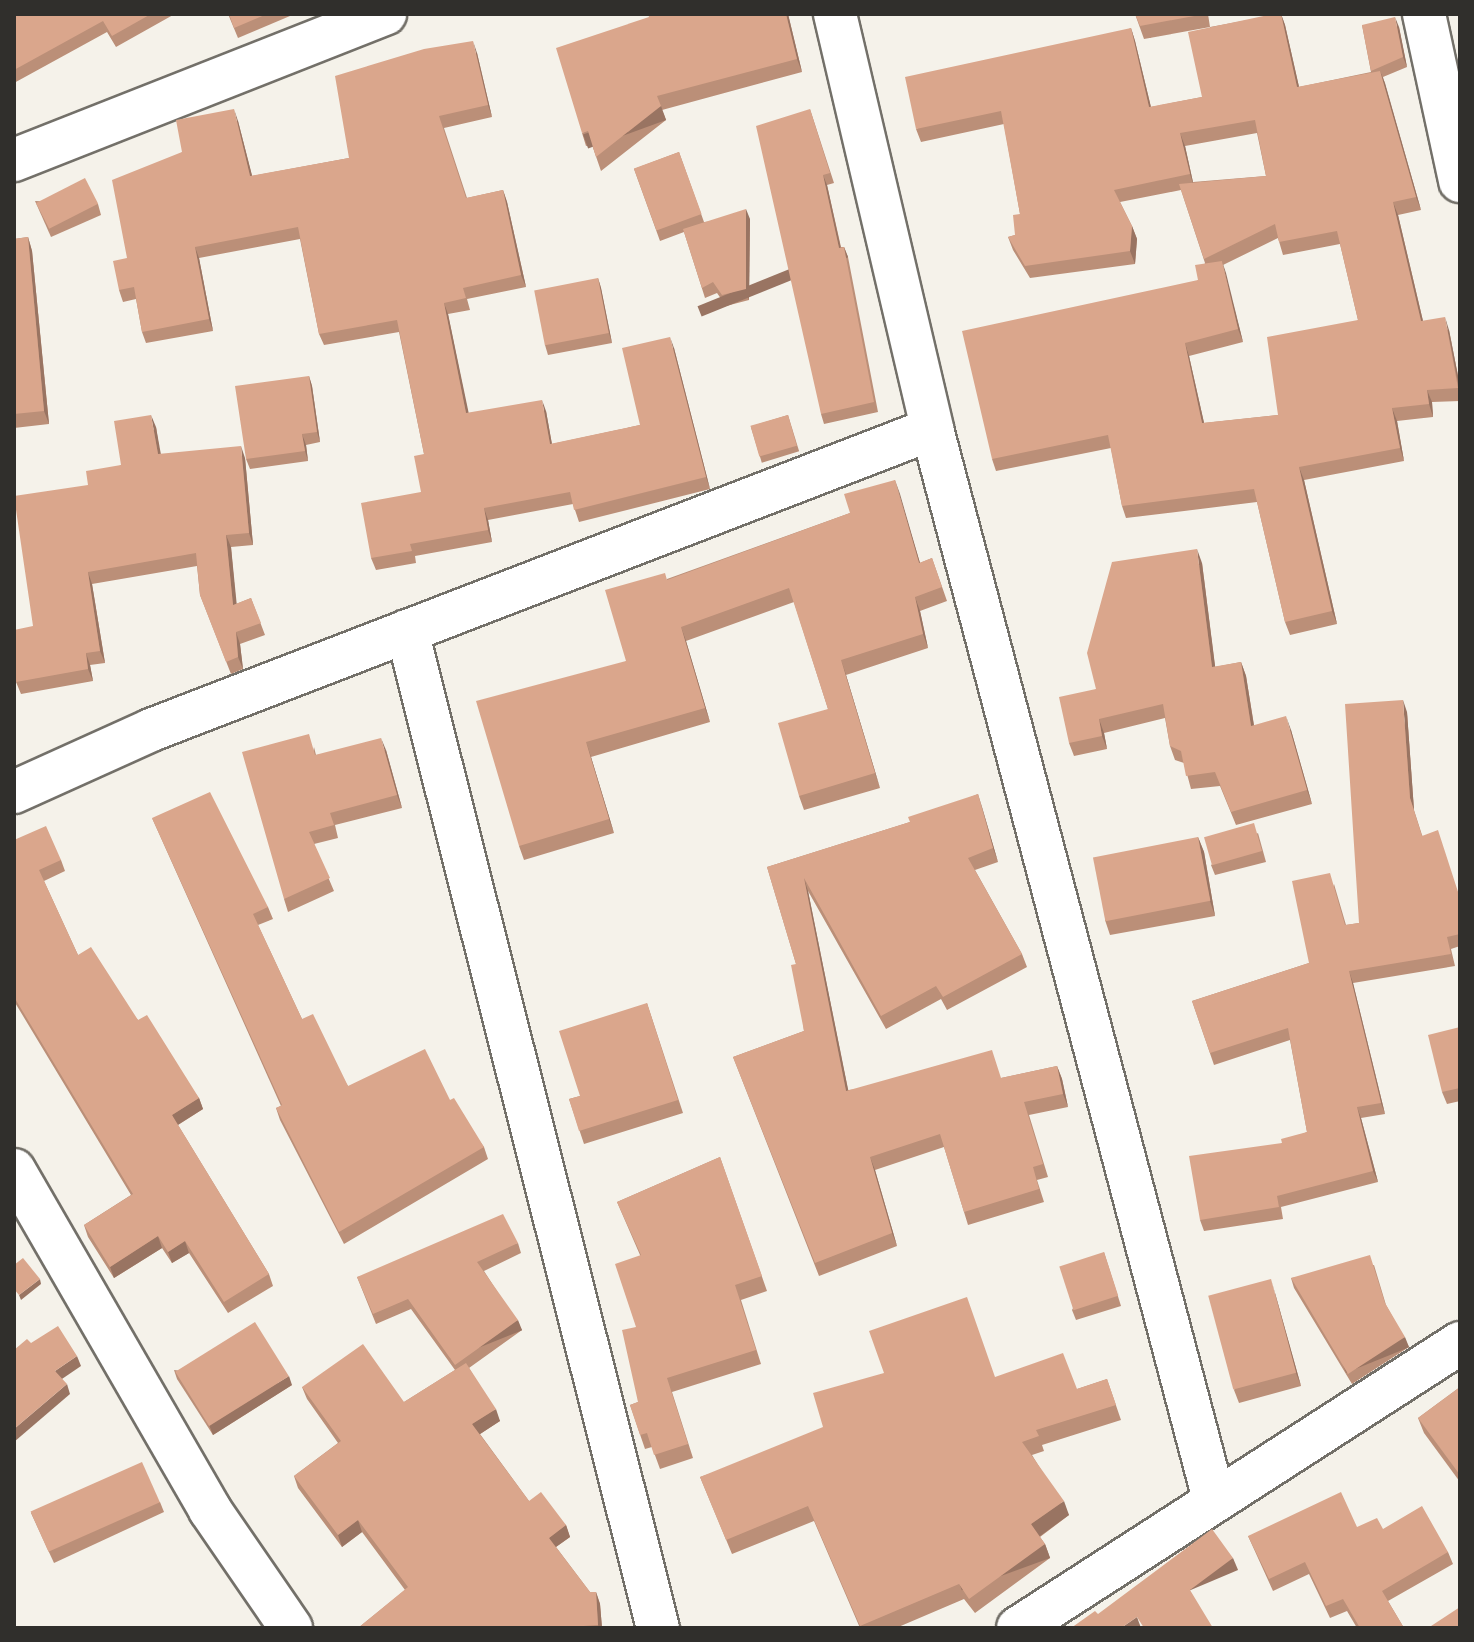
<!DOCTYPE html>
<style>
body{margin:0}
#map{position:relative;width:1474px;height:1642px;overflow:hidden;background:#f5f2ea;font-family:"Space Grotesk",sans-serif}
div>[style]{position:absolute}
.roads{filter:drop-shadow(2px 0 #737069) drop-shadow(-2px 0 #737069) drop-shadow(0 2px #737069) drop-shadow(0 -2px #737069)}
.street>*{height:42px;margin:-21px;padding:0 21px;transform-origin:21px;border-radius:21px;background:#fff}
.wall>*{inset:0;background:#bb8f78;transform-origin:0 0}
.shaded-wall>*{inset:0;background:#997462;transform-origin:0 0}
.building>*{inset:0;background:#daa68c;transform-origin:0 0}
span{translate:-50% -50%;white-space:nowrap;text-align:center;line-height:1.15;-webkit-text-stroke:6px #f5f2ea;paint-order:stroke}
.frame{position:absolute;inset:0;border:16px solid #302f2c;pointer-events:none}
</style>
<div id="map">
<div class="roads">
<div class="street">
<div style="left:835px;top:14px;width:426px;rotate:76.8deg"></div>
<div style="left:932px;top:429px;width:1107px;rotate:75.24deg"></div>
<div style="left:1424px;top:14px;width:171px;rotate:77.8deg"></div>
<div style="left:14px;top:160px;width:399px;rotate:-21.5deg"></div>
<div style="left:407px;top:631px;width:1028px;rotate:75.87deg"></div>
<div style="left:14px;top:792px;width:150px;rotate:-24.3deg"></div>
<div style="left:151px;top:730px;width:837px;rotate:-21.08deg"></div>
<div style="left:14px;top:1170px;width:392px;rotate:60deg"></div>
<div style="left:210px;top:1510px;width:143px;rotate:55.5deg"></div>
<div style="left:1018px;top:1628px;width:526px;rotate:-32.81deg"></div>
</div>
</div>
<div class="wall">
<div style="clip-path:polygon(14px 14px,172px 14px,173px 15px,116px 47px,107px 32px,14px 83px)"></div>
<div style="clip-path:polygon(228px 14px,289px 14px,290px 16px,238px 38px)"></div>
<div style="clip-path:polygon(788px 14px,802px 72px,662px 110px,666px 120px,601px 171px,592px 145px,586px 146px,582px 133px)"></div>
<div style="clip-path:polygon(evenodd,1135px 14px,1208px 14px,1210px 27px,1281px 14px,1285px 25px,1299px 87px,1371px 72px,1362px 25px,1399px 27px,1407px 67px,1383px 77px,1421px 210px,1398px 215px,1423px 321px,1449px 330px,1460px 386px,1460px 401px,1432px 402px,1433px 417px,1397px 421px,1404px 461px,1304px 480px,1337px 624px,1290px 635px,1285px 622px,1257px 502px,1126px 518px,1122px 506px,1111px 448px,996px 471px,992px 459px,1198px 280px,1205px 263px,1181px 190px,1120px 202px,1132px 226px,1137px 239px,1135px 264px,1030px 278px,1013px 250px,1008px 237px,1015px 235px,1020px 214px,1004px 124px,921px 142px,916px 129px,1131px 28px,1135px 41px,1151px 107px,1202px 97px,1210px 27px,1144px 39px,1135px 14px,1257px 133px,1266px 176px,1193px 182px,1185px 146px,1257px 133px,1135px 14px,1278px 238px,1283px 255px,1340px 244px,1358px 320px,1278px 415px,1204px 423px,1189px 356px,1243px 342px,1223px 265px,1278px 238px)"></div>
<div style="clip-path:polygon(477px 53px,492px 117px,444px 128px,467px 198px,503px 190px,507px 202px,526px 287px,467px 299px,470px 310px,448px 314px,468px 413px,546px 411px,552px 444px,640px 425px,674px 348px,710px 489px,579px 522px,573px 504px,488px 520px,492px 542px,415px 556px,416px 563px,376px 570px,371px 558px,421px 492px,424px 454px,399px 332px,324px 345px,319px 334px,300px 239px,199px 258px,213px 331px,146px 343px,142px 332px,136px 299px,123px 302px,119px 290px,127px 258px,182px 152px,238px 121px,252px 176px,349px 158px)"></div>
<div style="clip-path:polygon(810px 109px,834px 183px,827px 185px,841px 247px,844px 247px,848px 257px,878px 412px,824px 424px,821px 414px)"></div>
<div style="clip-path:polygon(679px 152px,704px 222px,750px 219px,749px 300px,726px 306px,717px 293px,705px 298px,684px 232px,660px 241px,634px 169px)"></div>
<div style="clip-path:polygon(35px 201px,98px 204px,101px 215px,51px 237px)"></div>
<div style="clip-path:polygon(28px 237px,32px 251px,49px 424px,14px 428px,14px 239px)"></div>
<div style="clip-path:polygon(598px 278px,601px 288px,612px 343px,548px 355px,545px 345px)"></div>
<div style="clip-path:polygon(309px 376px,312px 386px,320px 442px,306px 445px,308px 461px,250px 469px,246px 459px)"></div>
<div style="left:788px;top:415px;width:38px;height:39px;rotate:73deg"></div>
<div style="clip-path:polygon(156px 427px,160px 454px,245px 458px,253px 545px,231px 547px,236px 604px,251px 598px,265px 635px,240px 644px,243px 669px,231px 674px,200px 595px,197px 566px,92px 584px,105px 663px,90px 665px,93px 681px,21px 694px,16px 682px,33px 626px,88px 485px,121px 465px)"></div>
<div style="clip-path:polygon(895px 480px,920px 563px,932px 558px,947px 601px,920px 611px,928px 648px,846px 675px,880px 788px,804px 810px,799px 796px,828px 709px,794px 602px,686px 641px,710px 722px,591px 757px,614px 833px,524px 860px,519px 846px,626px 661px,667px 579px,850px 513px)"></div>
<div style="clip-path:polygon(1202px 563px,1215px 667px,1241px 662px,1246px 676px,1254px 725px,1291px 730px,1312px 804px,1236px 825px,1220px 786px,1191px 789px,1184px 763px,1175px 760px,1170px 746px,1165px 718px,1104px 733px,1107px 749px,1074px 756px,1069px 743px,1096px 689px)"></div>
<div style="clip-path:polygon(1407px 712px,1414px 810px,1422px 835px,1460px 897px,1460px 946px,1451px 949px,1455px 966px,1353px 983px,1385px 1114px,1361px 1118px,1378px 1182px,1281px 1207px,1283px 1219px,1204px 1231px,1200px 1220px,1282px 1143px,1307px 1132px,1290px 1040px,1214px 1065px,1192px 1001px,1309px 963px,1334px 884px,1346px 925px,1359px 923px)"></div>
<div style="clip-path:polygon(314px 747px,316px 755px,386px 750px,402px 808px,335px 825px,338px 838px,314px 844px,334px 891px,288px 912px,284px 899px)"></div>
<div style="clip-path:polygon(978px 794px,998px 862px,975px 870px,1022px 954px,1027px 967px,947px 1010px,941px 999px,886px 1029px,808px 891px,848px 1090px,1001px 1078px,1057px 1066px,1062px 1079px,1068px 1107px,1029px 1115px,1048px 1177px,1037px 1180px,1044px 1202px,968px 1225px,944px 1147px,875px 1170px,897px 1246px,819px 1276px,733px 1057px,804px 1031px,796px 964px,767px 867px,910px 822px)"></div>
<div style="clip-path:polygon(152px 818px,268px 907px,273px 919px,258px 925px,302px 1019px,348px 1086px,450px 1100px,484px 1147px,488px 1159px,344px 1244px,280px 1120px,276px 1108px,281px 1106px)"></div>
<div style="clip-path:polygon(1258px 833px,1266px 862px,1215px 875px,1211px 865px)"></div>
<div style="clip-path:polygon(1198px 837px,1204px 852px,1215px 916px,1110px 935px,1105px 920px)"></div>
<div style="clip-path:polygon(14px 840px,61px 860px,65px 871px,44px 881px,78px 955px,138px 1020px,199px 1098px,203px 1109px,178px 1125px,269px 1274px,273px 1286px,228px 1313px,189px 1253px,172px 1263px,162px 1248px,114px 1278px,88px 1237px,84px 1225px,131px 1195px,14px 1001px)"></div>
<div style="clip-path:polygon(647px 1003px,683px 1113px,584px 1144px,569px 1099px,580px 1096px)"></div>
<div style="clip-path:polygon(1460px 1027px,1460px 1101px,1447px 1104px,1442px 1092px)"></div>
<div style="clip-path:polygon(720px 1157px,767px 1291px,741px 1300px,761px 1364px,672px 1392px,693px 1458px,660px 1469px,652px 1447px,645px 1449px,630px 1405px,638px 1402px,636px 1327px,640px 1255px,617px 1202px)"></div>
<div style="clip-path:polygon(518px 1243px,521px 1253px,484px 1271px,522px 1330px,469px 1368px,500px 1421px,480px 1434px,529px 1501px,566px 1525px,570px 1537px,556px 1547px,590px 1592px,596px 1592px,600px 1604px,602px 1628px,358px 1628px,405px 1590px,362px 1532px,342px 1547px,298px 1488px,294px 1476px,338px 1443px,307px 1399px,302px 1387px,404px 1402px,455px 1370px,411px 1309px,376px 1324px,357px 1277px)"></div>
<div style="clip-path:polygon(1104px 1252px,1121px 1306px,1076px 1320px,1072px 1310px)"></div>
<div style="clip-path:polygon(1374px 1265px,1386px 1305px,1409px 1347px,1352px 1384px,1294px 1288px,1291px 1278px)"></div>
<div style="clip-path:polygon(1275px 1293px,1301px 1386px,1239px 1403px,1234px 1390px)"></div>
<div style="clip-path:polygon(174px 1370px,292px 1385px,213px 1435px,177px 1379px)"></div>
<div style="clip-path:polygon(995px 1377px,1077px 1389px,1107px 1379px,1121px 1420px,1042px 1445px,1044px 1451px,1032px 1455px,1069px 1515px,1040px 1537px,1045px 1544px,1050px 1558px,975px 1613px,964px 1599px,896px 1628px,860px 1628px,814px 1521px,732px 1554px,700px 1477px)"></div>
<div style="clip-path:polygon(1460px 1387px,1460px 1482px,1424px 1433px,1418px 1418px)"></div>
<div style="clip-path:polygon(160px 1502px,164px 1512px,54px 1563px,31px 1513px)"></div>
<div style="clip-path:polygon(1357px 1527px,1383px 1529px,1448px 1552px,1453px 1564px,1388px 1601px,1404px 1628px,1357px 1628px,1347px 1611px,1330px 1618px,1309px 1574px,1273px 1591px,1248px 1536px)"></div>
</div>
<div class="shaded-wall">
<div style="clip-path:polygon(786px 14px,788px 14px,802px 72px,797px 59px)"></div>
<div style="clip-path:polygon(1281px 14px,1285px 25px,1302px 100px,1297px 87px)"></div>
<div style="clip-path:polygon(1395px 17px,1399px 27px,1407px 67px,1403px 57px)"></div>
<div style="clip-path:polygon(1131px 28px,1135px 41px,1154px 120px,1149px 107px)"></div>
<div style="clip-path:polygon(473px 41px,477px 53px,492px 117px,488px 105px)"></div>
<div style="clip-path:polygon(1380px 71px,1385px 83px,1421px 210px,1416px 197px)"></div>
<div style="left:661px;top:106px;width:15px;height:83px;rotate:70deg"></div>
<div style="clip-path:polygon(234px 109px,238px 121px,255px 187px,250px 176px)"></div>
<div style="clip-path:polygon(1180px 133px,1185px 146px,1194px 187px,1190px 174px)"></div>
<div style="clip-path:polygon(823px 175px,827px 185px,843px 258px,839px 248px)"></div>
<div style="clip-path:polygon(503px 190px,507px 202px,526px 287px,521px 275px)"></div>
<div style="clip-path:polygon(1393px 202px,1398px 215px,1426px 334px,1421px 321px)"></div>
<div style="clip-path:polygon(746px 209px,750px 219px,749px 300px,746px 289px)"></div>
<div style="clip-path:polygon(1132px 226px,1137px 239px,1135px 264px,1130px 251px)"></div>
<div style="clip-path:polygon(28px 237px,32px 251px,49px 424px,44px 411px)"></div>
<div style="clip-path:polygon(195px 247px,199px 258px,213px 331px,209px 319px)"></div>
<div style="left:844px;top:247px;width:11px;height:158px;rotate:68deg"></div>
<div style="clip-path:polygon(1222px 261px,1226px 273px,1243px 342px,1238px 329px)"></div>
<div style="clip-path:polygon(598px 278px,601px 288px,612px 343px,609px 333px)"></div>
<div style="clip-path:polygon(444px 303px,448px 314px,471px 424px,466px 413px)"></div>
<div style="clip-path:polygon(1445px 317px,1449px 330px,1460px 386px,1460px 393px)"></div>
<div style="clip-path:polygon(670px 337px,674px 348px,710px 489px,706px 477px)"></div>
<div style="clip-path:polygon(1185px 343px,1189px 356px,1207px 436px,1202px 423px)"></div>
<div style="clip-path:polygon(309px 376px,312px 386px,320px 442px,317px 432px)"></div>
<div style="clip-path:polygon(1427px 390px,1432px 402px,1433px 417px,1429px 404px)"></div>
<div style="clip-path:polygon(542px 400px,546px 411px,554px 456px,550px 444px)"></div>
<div style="clip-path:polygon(1392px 408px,1397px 421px,1404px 461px,1400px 448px)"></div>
<div style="clip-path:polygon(151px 415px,156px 427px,163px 466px,158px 454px)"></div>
<div style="clip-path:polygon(302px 434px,306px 445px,308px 461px,305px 451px)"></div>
<div style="clip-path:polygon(241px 446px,245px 458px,253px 545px,249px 533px)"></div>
<div style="clip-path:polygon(1299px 467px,1304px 480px,1337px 624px,1332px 611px)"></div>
<div style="clip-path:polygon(895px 480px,900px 494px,924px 577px,919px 563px)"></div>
<div style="clip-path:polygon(484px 508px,488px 520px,492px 542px,488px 530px)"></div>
<div style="clip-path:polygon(226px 535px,231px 547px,238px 617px,233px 605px)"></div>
<div style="clip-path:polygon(1197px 549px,1202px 563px,1217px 681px,1212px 667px)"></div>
<div style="clip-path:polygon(88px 572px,92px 584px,105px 663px,100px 651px)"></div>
<div style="clip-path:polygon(915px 597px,920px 611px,928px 648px,923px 634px)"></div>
<div style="clip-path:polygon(681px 627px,686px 641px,710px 722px,705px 708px)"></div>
<div style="clip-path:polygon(236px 632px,240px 644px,243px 669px,238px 657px)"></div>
<div style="clip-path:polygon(86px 653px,90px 665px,93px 681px,88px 669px)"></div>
<div style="clip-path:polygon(841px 660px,846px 675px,880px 788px,875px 773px)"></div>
<div style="clip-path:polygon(1241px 662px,1246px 676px,1256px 739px,1251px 726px)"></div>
<div style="clip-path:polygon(1403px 700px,1407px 712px,1414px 810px,1410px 798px)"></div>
<div style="clip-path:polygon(1286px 716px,1291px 730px,1312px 804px,1307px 790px)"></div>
<div style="clip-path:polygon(1099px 719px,1104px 733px,1107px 749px,1102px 736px)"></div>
<div style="clip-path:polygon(381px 738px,386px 750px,402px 808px,397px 795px)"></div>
<div style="clip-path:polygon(586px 742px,591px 757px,614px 833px,609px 819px)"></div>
<div style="clip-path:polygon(978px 794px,982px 807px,998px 862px,993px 848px)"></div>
<div style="clip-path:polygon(1198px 837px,1204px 852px,1215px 916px,1210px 901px)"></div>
<div style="clip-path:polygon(804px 878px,808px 891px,851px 1104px,846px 1091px)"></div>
<div style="clip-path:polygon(1349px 971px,1353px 983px,1385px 1114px,1381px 1103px)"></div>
<div style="clip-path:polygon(1057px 1066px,1062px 1079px,1068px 1107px,1063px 1094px)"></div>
<div style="clip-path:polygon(199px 1098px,203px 1109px,176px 1126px,172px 1115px)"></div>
<div style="clip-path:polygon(1357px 1107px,1361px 1118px,1378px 1182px,1373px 1171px)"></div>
<div style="clip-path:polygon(870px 1157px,875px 1170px,897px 1246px,892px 1233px)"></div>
<div style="clip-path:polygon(158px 1236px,162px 1248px,114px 1278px,110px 1267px)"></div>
<div style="clip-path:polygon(185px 1241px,189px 1253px,172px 1263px,168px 1252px)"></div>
<div style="clip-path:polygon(40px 1279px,41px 1284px,21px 1300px,19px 1295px)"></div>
<div style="clip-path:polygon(1271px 1279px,1275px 1293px,1301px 1386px,1296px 1373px)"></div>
<div style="left:518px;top:1320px;width:11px;height:77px;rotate:68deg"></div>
<div style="left:1405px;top:1337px;width:11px;height:68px;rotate:68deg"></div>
<div style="clip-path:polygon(77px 1356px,81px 1366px,59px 1381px,55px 1371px)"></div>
<div style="clip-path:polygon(289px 1376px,292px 1385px,213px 1435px,209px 1425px)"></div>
<div style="clip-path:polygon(67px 1384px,70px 1394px,14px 1442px,14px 1429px)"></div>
<div style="clip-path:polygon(496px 1409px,500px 1421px,477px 1436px,472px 1424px)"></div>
<div style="clip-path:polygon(1064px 1501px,1069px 1515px,1036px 1539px,1031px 1524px)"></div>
<div style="clip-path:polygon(358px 1520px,362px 1532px,342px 1547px,338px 1535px)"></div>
<div style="clip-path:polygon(566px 1525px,570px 1537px,553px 1549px,549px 1538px)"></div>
<div style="left:1045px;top:1544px;width:15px;height:94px;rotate:70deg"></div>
<div style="left:1233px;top:1558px;width:13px;height:54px;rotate:67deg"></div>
<div style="clip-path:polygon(596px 1592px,600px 1604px,602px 1628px,599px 1628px,598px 1625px)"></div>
<div style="clip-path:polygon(1137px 1617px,1141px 1628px,1121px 1628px)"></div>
</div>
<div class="building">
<div style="clip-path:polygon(14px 14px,151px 14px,112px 36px,103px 21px,14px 70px)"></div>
<div style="clip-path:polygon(229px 14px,267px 14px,234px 28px)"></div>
<div style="clip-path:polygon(648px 14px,786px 14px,797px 59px,657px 96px,661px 106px,596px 157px,588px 131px,582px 133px,556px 48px,649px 17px)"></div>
<div style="clip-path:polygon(1135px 14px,1205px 14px,1140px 26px)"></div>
<div style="clip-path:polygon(1273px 14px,1281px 14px,1297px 87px,1380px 71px,1416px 197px,1393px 202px,1421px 321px,1445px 317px,1458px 388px,1427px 390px,1429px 404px,1392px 408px,1400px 448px,1299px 467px,1332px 611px,1285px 622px,1254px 489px,1122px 506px,1108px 435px,992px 459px,962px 331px,1198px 280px,1195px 265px,1222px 261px,1238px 329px,1185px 343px,1202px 423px,1278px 415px,1267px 337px,1358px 320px,1337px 231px,1279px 242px,1275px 224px,1204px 259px,1179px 184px,1266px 176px,1255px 120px,1180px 133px,1190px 174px,1114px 190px,1132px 226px,1130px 251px,1025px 266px,1008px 237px,1015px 235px,1013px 215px,1020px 214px,1001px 111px,916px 129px,905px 77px,1131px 28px,1149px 107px,1202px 97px,1188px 32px)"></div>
<div style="clip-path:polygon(1395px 17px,1403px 57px,1371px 71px,1362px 25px)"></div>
<div style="clip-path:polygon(473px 41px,488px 105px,439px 116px,466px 198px,503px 190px,521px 275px,463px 288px,466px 298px,444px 303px,466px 413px,542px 400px,550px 444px,640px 425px,622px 348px,670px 337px,706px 477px,574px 510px,570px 492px,484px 508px,488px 530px,410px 544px,412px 551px,371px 558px,361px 503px,421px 492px,414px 456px,424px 454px,397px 320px,319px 334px,298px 227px,195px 247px,209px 319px,142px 332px,134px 287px,119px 290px,113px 261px,127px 258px,112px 180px,182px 152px,176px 120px,234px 109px,250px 176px,349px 158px,335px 76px,424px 49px)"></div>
<div style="clip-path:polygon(810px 109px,830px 173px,823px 175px,839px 248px,844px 247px,874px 402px,821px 414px,756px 126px)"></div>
<div style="left:679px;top:152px;width:66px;height:48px;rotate:70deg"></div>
<div style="left:85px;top:178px;width:29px;height:55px;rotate:63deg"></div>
<div style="clip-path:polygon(746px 209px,746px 289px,722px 295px,713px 282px,702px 288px,683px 229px)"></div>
<div style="clip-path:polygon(28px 237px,44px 411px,14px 414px,14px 239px)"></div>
<div style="left:598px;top:278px;width:56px;height:65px;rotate:79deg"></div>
<div style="clip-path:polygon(309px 376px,317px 432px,302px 434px,305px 451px,246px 459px,235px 386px)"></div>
<div style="clip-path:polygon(151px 415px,158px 454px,241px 446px,249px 533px,226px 535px,233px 605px,251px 598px,261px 623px,236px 632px,238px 657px,226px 662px,200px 595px,196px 553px,88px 572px,100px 651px,86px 653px,88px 669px,16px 682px,14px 670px,14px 630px,33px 626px,14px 496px,88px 485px,86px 471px,121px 465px,114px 421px)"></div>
<div style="left:788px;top:415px;width:32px;height:39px;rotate:74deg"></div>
<div style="clip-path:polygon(895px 480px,919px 563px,932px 558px,942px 587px,915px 597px,923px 634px,841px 660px,875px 773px,799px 796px,778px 723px,828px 709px,789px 588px,681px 627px,705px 708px,586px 742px,609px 819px,519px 846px,476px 701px,626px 661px,605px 590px,665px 573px,667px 580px,850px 513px,844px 494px)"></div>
<div style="clip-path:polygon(1197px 549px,1212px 667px,1241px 662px,1251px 726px,1286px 716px,1307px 790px,1231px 812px,1215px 772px,1186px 776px,1181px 751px,1170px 746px,1163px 704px,1099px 719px,1102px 736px,1069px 743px,1059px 697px,1096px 689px,1087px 653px,1112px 562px)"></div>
<div style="clip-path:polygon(1403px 700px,1410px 798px,1422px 836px,1438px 830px,1460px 898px,1460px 934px,1447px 937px,1451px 954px,1349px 971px,1381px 1103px,1357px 1107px,1373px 1171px,1277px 1196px,1279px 1207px,1200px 1220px,1189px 1156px,1282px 1143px,1281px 1139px,1307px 1132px,1288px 1028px,1210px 1053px,1192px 1001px,1309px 963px,1292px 881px,1330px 873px,1345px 925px,1359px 923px,1345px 704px)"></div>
<div style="clip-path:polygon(309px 734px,315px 755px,381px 738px,397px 795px,330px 813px,334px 825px,309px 832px,330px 878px,284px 899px,242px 752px)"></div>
<div style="clip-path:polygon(210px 792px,268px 907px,253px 914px,302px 1019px,313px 1014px,348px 1086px,425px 1049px,450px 1100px,454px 1098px,484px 1147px,339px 1232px,276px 1108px,282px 1105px,152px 818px)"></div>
<div style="clip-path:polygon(978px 794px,993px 848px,968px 858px,1022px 954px,943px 997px,936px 986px,881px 1016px,804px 878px,846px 1091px,992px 1050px,1001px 1078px,1057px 1066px,1063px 1094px,1024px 1102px,1043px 1164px,1033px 1167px,1039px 1189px,964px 1212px,940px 1134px,870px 1157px,892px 1233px,815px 1263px,733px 1057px,804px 1031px,791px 965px,796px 964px,767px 867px,910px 822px,908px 817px)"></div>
<div style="left:1254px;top:823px;width:29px;height:52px;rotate:74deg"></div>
<div style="clip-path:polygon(46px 826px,61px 860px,39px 870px,78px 955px,91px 947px,138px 1020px,147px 1015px,199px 1098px,172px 1115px,269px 1274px,224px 1302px,185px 1241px,168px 1252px,158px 1236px,110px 1267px,84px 1225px,133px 1194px,14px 997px,14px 840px)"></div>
<div style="left:1198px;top:837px;width:65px;height:107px;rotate:79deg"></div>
<div style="clip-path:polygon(647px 1003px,678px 1100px,579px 1131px,569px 1099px,580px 1096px,559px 1031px)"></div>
<div style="clip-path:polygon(1460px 1027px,1460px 1088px,1442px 1092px,1428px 1035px)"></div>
<div style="clip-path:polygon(720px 1157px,762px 1276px,735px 1285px,756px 1350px,667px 1378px,688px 1444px,654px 1455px,647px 1433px,640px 1435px,630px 1405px,638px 1402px,622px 1330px,636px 1327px,615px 1264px,641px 1255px,617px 1202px)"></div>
<div style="clip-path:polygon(503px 1214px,518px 1243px,477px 1262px,518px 1320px,455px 1365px,408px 1299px,373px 1314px,357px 1277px)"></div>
<div style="left:1104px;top:1252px;width:46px;height:47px;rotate:72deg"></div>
<div style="clip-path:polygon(1370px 1255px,1385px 1303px,1405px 1337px,1348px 1374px,1291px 1278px)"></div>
<div style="clip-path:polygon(23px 1258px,40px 1279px,19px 1295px,14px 1289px,14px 1265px)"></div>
<div style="left:1271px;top:1279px;width:97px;height:65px;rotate:75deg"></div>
<div style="clip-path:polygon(967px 1297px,995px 1377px,1063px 1353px,1077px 1389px,1107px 1379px,1116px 1405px,1036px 1430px,1039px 1436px,1022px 1442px,1064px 1501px,1031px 1524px,1045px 1544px,969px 1599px,959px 1584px,860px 1626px,808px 1506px,726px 1540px,700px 1477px,823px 1427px,813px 1393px,884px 1373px,869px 1331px)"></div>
<div style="left:255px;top:1322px;width:64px;height:94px;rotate:58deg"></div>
<div style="clip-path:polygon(58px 1326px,77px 1356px,55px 1371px,67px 1384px,14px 1429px,14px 1350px,27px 1339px,31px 1343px)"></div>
<div style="clip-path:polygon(363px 1344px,404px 1402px,466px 1363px,496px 1409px,472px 1424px,529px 1501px,541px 1492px,566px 1525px,549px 1538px,590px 1592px,596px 1592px,598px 1625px,554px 1628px,358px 1628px,408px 1587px,358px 1520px,338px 1535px,294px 1476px,341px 1441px,302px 1387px)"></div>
<div style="clip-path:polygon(1460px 1387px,1460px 1475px,1418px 1418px)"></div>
<div style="left:142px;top:1462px;width:44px;height:122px;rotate:66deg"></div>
<div style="clip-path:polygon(1341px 1492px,1357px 1527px,1377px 1518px,1383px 1529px,1422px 1506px,1448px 1552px,1382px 1591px,1404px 1628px,1360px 1628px,1343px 1599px,1326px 1606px,1305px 1562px,1269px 1579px,1248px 1536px)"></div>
<div style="clip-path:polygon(1212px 1529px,1233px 1558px,1190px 1590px,1213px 1628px,1144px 1628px,1137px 1617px,1121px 1628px,1071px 1628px,1095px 1611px,1098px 1614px)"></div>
<div style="clip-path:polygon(1460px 1607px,1460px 1628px,1428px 1628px)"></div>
</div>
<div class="frame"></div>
</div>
